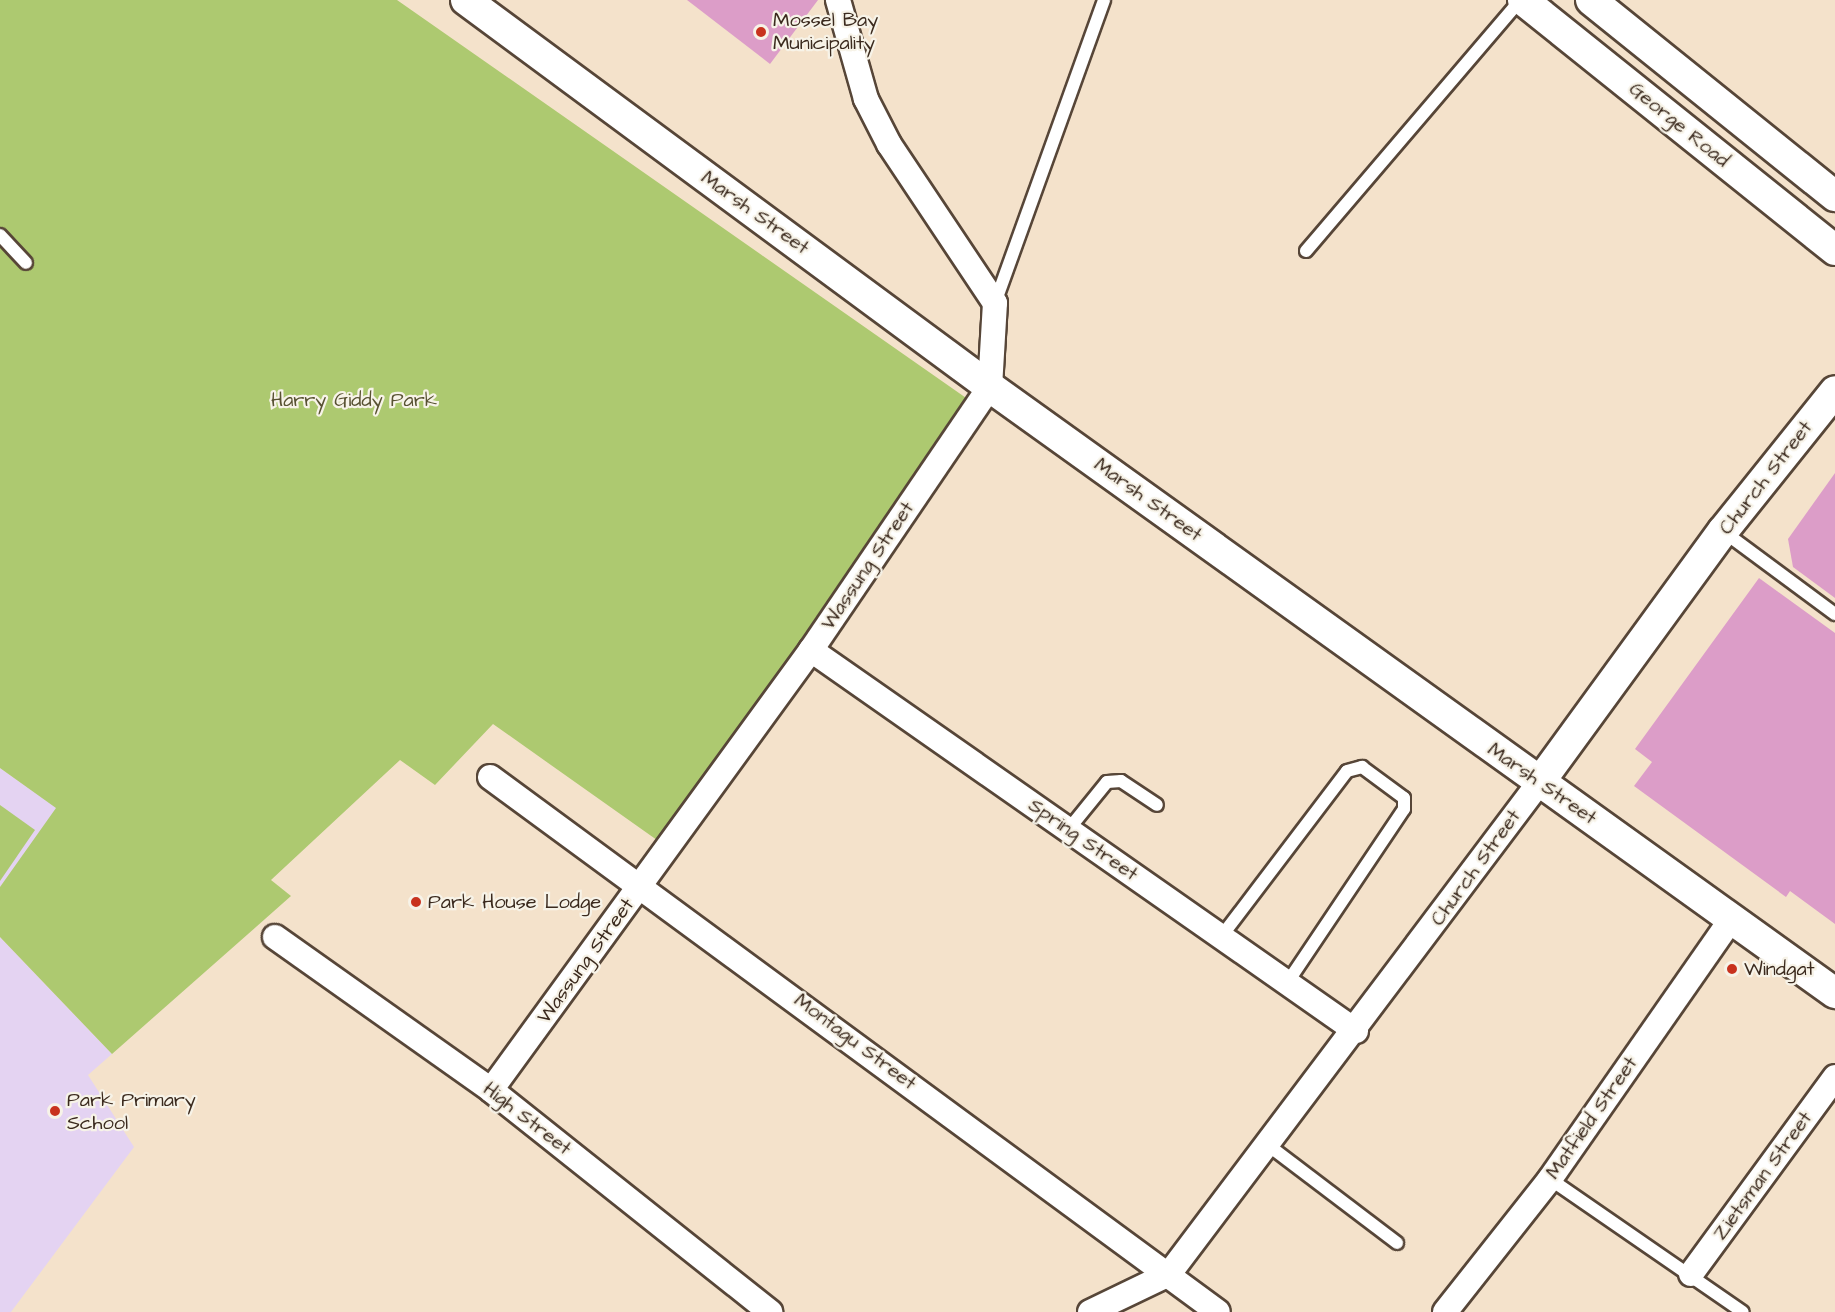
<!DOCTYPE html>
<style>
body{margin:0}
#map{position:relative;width:1835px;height:1312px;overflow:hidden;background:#f4e2cb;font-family:"Architects Daughter",sans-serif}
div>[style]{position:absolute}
.built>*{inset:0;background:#e4d3f2}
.green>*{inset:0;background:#adc970}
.building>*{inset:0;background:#dc9dc8}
.roads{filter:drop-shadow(2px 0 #574638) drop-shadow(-2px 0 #574638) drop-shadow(0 2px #574638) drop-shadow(0 -2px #574638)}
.service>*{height:12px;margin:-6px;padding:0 6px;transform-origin:6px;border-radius:6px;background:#fff}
.minor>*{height:24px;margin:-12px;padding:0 12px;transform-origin:12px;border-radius:12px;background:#fff}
.tertiary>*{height:30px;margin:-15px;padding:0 15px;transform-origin:15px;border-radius:15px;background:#fff}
.dots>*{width:16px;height:16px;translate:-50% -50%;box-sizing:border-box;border:3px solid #f7f3e8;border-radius:50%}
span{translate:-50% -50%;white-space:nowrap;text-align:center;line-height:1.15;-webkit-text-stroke:4.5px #f7f3e8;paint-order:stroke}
.poi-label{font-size:20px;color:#3b2a1e}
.left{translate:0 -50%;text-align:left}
.street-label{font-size:20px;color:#3b2a1e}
.park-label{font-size:20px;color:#585232}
</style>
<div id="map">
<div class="built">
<div style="clip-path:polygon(0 768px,57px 808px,0 887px)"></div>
<div style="clip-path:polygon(0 937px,112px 1054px,88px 1075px,134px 1147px,11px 1312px,0 1312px)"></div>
</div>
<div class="green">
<div style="clip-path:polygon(0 0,397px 0,969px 400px,664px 845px,493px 724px,435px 785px,400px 760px,271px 880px,291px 896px,112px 1054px,0 937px,0 887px,56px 808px,0 768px)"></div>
<div style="clip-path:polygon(0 805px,35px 830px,0 881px)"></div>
</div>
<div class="building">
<div style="clip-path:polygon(687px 0,818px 0,770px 64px)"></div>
<div style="clip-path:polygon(1835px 473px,1835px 598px,1793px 567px,1788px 539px)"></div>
<div style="clip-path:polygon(1759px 578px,1835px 633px,1835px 924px,1790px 891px,1786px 897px,1634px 786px,1652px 762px,1635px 749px)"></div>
</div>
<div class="roads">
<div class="service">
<div style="left:0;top:235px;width:38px;rotate:47deg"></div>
<div style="left:1306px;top:251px;width:330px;rotate:-49.5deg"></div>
<div style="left:995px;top:303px;width:322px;rotate:-70.2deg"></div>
<div style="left:1724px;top:532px;width:138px;rotate:36.5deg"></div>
<div style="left:1068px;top:830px;width:62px;rotate:-50.9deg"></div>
<div style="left:1107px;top:782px;width:14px;rotate:-4deg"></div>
<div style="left:1121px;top:781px;width:43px;rotate:33.7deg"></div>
<div style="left:1221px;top:937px;width:208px;rotate:-52.8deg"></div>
<div style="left:1347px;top:771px;width:16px;rotate:-15deg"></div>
<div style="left:1362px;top:767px;width:52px;rotate:36.4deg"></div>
<div style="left:1404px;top:798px;width:11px;rotate:90deg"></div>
<div style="left:1404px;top:809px;width:210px;rotate:123.9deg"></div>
<div style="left:1268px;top:1145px;width:162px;rotate:37.2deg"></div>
<div style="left:1550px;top:1179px;width:234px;rotate:34.6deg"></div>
</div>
<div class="minor">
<div style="left:811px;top:650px;width:665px;rotate:34.96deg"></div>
<div style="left:490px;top:777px;width:903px;rotate:36.31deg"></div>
<div style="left:275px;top:937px;width:265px;rotate:35.3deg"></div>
<div style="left:491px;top:1090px;width:357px;rotate:38.5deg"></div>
<div style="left:491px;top:1090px;width:544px;rotate:-53.97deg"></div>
<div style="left:811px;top:650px;width:318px;rotate:-55.8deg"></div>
<div style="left:990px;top:387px;width:84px;rotate:-86.6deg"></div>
<div style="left:995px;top:303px;width:191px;rotate:-123.7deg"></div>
<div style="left:889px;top:144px;width:51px;rotate:-117.1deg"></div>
<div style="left:866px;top:99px;width:103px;rotate:-105.8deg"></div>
<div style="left:1691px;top:1274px;width:244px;rotate:-53.8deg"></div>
<div style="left:1090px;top:1312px;width:88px;rotate:-25.7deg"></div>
<div style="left:1169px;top:1274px;width:615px;rotate:-53deg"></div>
<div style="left:1445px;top:1312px;width:169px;rotate:-51.7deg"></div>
<div style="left:1550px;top:1179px;width:318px;rotate:-55.1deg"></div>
</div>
<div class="tertiary">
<div style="left:466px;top:0;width:651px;rotate:36.45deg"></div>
<div style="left:990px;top:387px;width:1040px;rotate:35.65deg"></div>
<div style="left:1523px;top:0;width:400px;rotate:38.7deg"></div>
<div style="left:1591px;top:0;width:313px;rotate:38.8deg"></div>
<div style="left:1539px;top:783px;width:312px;rotate:-53.9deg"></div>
<div style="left:1723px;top:531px;width:179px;rotate:-51.3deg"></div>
</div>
</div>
<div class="dots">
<div style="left:761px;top:32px;background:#c8321e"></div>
<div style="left:416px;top:902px;background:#c8321e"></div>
<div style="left:1732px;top:969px;background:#c8321e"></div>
<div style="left:55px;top:1111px;background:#c8321e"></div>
</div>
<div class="poi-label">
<span class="left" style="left:773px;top:32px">Mossel Bay<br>Municipality</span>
<span class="left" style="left:428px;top:902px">Park House Lodge</span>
<span class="left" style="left:1744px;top:969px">Windgat</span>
<span class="left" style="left:67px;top:1112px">Park Primary<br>School</span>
</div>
<div class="street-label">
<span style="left:1679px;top:125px;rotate:39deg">George Road</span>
<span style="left:755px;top:213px;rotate:36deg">Marsh Street</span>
<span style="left:1766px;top:478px;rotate:-52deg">Church Street</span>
<span style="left:1148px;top:500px;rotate:36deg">Marsh Street</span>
<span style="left:868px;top:566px;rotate:-56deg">Wassung Street</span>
<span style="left:1542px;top:784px;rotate:35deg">Marsh Street</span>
<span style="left:1083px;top:840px;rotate:35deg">Spring Street</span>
<span style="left:1476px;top:868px;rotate:-54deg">Church Street</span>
<span style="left:586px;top:961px;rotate:-54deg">Wassung Street</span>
<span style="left:855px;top:1042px;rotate:37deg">Montagu Street</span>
<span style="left:1592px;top:1118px;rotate:-55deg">Matfield Street</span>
<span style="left:527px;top:1119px;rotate:38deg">High Street</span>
<span style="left:1763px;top:1176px;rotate:-54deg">Zietsman Street</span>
</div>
<div class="park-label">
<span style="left:354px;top:400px">Harry Giddy Park</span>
</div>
</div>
